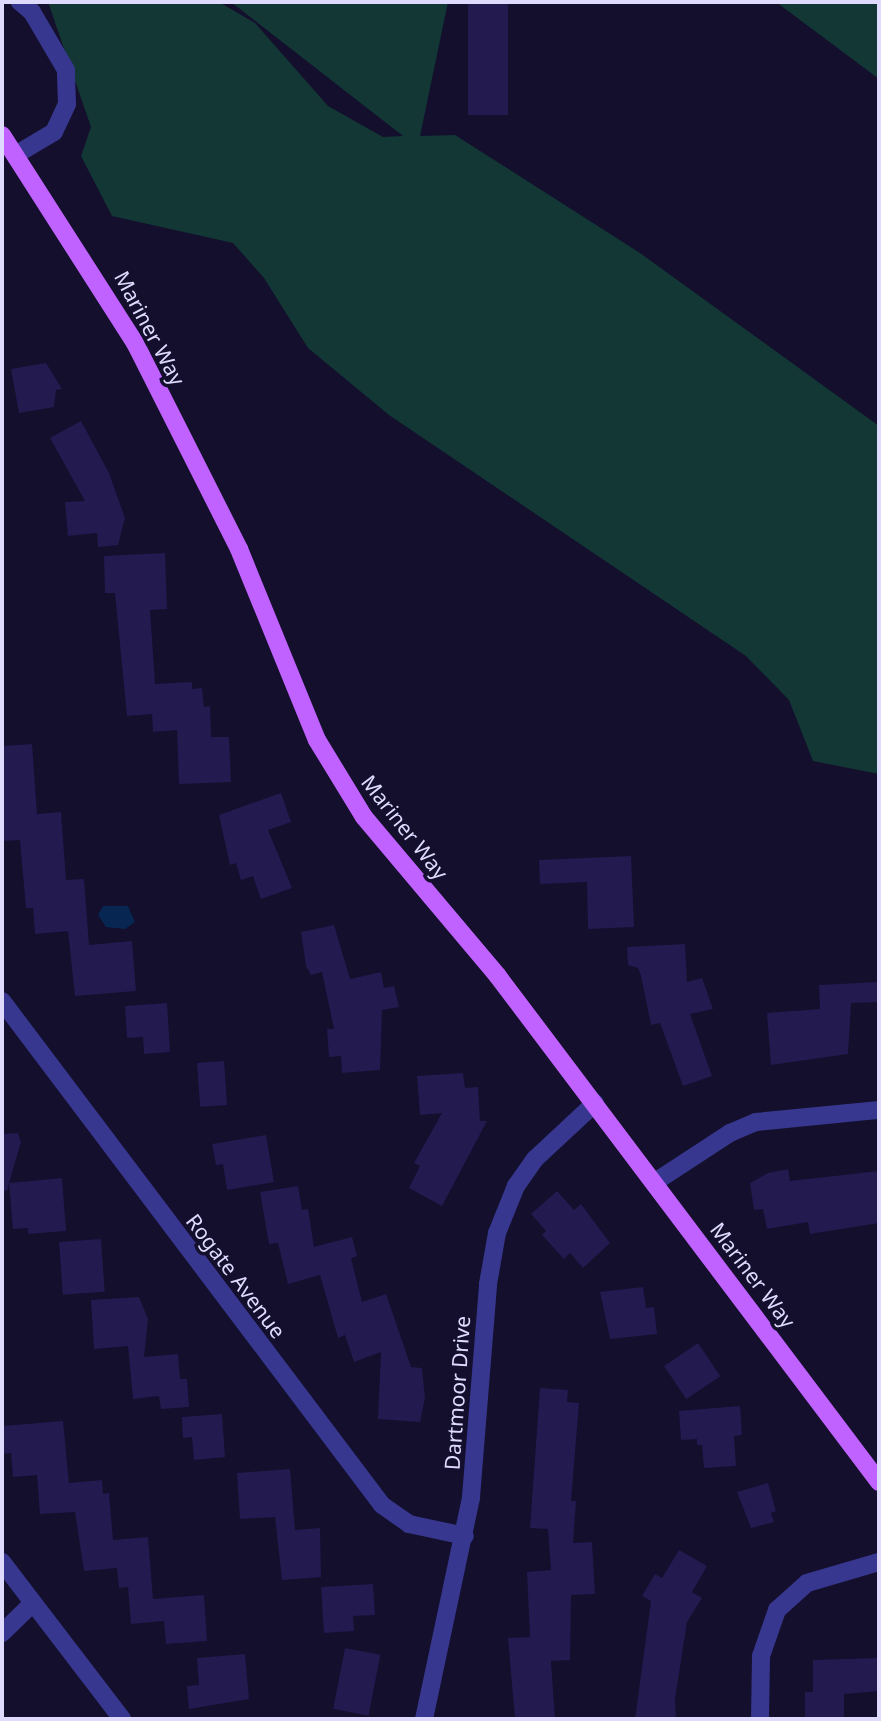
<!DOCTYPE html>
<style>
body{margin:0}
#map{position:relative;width:881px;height:1721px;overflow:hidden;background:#130f2d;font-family:"Noto Sans",sans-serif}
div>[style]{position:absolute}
.green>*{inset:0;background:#123735}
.water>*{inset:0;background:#082652}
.building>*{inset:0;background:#231a4f;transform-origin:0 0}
.minor>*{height:18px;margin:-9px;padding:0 9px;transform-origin:9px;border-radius:9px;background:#38378f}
.major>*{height:18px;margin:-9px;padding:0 9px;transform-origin:9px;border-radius:9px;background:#c062ff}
span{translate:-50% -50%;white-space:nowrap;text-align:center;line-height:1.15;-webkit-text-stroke:7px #130f2d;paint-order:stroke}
.street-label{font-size:21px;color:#dedbff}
.frame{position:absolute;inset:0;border:4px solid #dedbff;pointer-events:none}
</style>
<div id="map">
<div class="green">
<div style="clip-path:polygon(48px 2px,219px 2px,255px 23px,328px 106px,383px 137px,403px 136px,231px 2px,448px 2px,420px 136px,455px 135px,640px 253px,879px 426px,879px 774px,813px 761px,789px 700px,746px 656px,389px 415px,308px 348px,264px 278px,233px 243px,112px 216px,81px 156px,91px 127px)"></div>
<div style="clip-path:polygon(776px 2px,879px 2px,879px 79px)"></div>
</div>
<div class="water">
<div style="clip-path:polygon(103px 906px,128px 906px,135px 922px,125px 929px,106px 927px,98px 915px)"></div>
</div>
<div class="building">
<div style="left:468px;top:2px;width:40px;height:113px"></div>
<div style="clip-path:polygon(46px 363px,62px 389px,56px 390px,54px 407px,19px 413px,11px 369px)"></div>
<div style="clip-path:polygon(81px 421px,109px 473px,125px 518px,118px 545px,98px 547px,97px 533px,68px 536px,65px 502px,85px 501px,50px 438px)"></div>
<div style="clip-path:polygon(165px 553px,167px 609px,150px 610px,155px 684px,192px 682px,192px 689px,202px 688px,204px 707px,210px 706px,211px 737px,229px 737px,231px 782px,179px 784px,177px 730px,153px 732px,152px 714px,127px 716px,115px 593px,105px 593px,104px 556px)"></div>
<div style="clip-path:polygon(32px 744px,37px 814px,61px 812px,66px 880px,84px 879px,89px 945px,132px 941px,136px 991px,75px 996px,68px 931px,35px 934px,33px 908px,26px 908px,20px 840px,2px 841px,2px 746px)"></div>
<div style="clip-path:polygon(281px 793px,291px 822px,268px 830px,292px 888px,261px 899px,253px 876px,241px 880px,236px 863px,230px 865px,219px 815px)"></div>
<div style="clip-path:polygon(631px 856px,634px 927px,588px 929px,587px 882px,540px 884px,539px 860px)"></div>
<div style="clip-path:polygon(334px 925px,350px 979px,381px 972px,384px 988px,394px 986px,399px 1007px,382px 1010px,380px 1070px,342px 1073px,341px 1056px,329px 1057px,327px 1029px,334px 1029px,322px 972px,311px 975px,306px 966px,301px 932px)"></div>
<div style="clip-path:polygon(685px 944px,687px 982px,702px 978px,713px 1009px,690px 1014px,712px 1076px,683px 1086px,660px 1023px,651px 1025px,641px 976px,638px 968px,628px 965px,627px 947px)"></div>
<div style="clip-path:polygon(879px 982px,879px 1002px,851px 1003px,848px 1054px,771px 1065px,767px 1013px,820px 1009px,819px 985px)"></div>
<div style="clip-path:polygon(167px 1003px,170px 1052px,144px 1054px,143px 1037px,127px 1038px,125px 1006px)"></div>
<div style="left:224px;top:1061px;width:44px;height:27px;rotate:86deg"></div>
<div style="clip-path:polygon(463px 1073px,465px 1088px,478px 1087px,480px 1121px,487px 1121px,442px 1206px,409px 1188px,420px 1166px,414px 1163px,442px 1113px,420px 1115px,417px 1076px)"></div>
<div style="clip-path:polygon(18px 1133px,21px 1142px,9px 1183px,62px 1178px,66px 1231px,28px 1234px,28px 1228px,13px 1229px,9px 1183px,7px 1191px,2px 1190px,2px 1134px)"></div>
<div style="clip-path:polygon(266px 1135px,274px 1182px,227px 1190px,223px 1164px,216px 1165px,212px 1144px)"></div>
<div style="clip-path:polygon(788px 1169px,790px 1181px,879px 1171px,879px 1223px,810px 1234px,808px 1222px,767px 1229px,763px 1209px,754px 1210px,750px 1183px,768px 1173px)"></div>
<div style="clip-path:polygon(298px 1186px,302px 1210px,308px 1209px,314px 1247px,352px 1237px,357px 1256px,351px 1258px,362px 1302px,386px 1294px,411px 1367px,422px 1368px,425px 1398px,420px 1422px,378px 1419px,381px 1352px,354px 1362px,345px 1335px,338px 1338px,320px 1275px,288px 1284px,278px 1243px,269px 1244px,260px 1192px)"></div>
<div style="clip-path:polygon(557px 1191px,574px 1210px,581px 1204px,610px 1243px,583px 1268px,570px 1253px,564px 1259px,542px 1235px,546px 1231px,531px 1214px)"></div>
<div style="left:101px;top:1239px;width:53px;height:42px;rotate:86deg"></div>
<div style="clip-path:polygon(643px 1287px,646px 1308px,654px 1307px,657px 1334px,610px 1339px,600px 1292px)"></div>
<div style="clip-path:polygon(139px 1297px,148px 1319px,144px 1357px,178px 1354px,180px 1379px,187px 1379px,189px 1407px,161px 1409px,159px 1396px,133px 1399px,128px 1346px,94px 1349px,91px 1300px)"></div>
<div style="left:698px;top:1343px;width:40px;height:41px;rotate:56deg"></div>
<div style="clip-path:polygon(540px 1388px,568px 1390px,567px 1402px,579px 1403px,571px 1501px,576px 1501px,573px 1543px,592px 1542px,595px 1594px,571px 1595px,570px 1660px,551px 1661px,555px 1719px,515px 1719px,508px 1638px,530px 1637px,527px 1572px,551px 1570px,548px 1529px,530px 1528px)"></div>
<div style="clip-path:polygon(740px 1406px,742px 1435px,734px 1436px,736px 1466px,704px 1468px,702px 1445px,697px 1445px,697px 1439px,681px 1440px,679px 1411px)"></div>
<div style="clip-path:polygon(222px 1414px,225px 1457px,194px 1460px,192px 1437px,183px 1438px,182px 1417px)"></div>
<div style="clip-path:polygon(63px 1421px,69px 1483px,102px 1480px,103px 1494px,109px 1493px,113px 1540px,148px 1537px,153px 1599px,204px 1595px,207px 1641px,166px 1644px,164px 1621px,131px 1624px,128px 1587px,119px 1588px,117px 1568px,84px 1571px,75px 1512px,40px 1514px,37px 1475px,13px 1477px,11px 1453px,2px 1454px,2px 1426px)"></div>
<div style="clip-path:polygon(290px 1469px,295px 1530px,320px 1528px,321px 1577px,282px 1580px,275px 1517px,240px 1519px,237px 1473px)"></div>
<div style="clip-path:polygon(768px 1483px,776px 1511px,771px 1513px,774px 1522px,751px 1528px,737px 1492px)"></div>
<div style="clip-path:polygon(679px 1550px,707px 1566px,692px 1592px,702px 1598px,687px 1622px,675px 1699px,676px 1719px,635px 1719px,651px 1601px,642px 1596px,655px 1574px,662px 1578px)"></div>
<div style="clip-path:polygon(373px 1584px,375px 1615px,353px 1616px,354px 1631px,324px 1633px,321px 1587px)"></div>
<div style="left:345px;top:1648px;width:36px;height:62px;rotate:11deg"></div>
<div style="clip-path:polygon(245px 1654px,249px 1699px,189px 1709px,187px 1686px,199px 1685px,197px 1658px)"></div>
<div style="clip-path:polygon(879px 1658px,879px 1691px,844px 1694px,844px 1719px,805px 1719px,805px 1692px,813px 1692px,813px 1660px)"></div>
</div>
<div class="minor">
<div style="left:17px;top:154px;width:43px;rotate:-30.7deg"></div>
<div style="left:54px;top:132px;width:31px;rotate:-65deg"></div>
<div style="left:67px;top:104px;width:34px;rotate:-92deg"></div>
<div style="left:66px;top:70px;width:67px;rotate:-120.4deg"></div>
<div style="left:32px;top:12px;width:16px;rotate:-140deg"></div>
<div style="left:2px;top:1001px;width:631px;rotate:52.98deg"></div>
<div style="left:382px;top:1505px;width:33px;rotate:35deg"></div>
<div style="left:409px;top:1524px;width:57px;rotate:12.1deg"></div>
<div style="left:655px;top:1182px;width:90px;rotate:-33.2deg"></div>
<div style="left:730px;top:1133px;width:28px;rotate:-23deg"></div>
<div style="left:756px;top:1122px;width:124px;rotate:-5.6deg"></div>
<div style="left:2px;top:1562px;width:198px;rotate:52.6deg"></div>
<div style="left:2px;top:1633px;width:43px;rotate:-44.1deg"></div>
<div style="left:424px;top:1719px;width:227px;rotate:-78deg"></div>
<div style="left:471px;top:1497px;width:214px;rotate:-85.4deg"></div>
<div style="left:488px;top:1284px;width:52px;rotate:-80deg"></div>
<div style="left:497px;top:1233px;width:51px;rotate:-68deg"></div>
<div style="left:516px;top:1186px;width:33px;rotate:-55deg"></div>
<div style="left:535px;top:1159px;width:82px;rotate:-43deg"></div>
<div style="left:760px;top:1719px;width:63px;rotate:-89.1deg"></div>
<div style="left:761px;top:1656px;width:49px;rotate:-70.8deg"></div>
<div style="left:777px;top:1610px;width:40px;rotate:-42deg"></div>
<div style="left:807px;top:1583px;width:75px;rotate:-16.3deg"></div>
</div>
<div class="major">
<div style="left:2px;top:135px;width:247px;rotate:57.4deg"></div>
<div style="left:135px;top:343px;width:231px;rotate:63.2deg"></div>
<div style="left:239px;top:549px;width:206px;rotate:67.8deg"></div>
<div style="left:317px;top:740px;width:90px;rotate:58.6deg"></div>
<div style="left:364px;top:817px;width:207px;rotate:49.9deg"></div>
<div style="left:497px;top:975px;width:635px;rotate:53deg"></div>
</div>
<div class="street-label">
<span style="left:150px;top:328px;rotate:62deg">Mariner Way</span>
<span style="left:405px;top:827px;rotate:52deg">Mariner Way</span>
<span style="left:753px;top:1275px;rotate:53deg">Mariner Way</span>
<span style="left:236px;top:1276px;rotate:53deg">Rogate Avenue</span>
<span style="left:457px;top:1393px;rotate:-86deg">Dartmoor Drive</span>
</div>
<div class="frame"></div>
</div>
